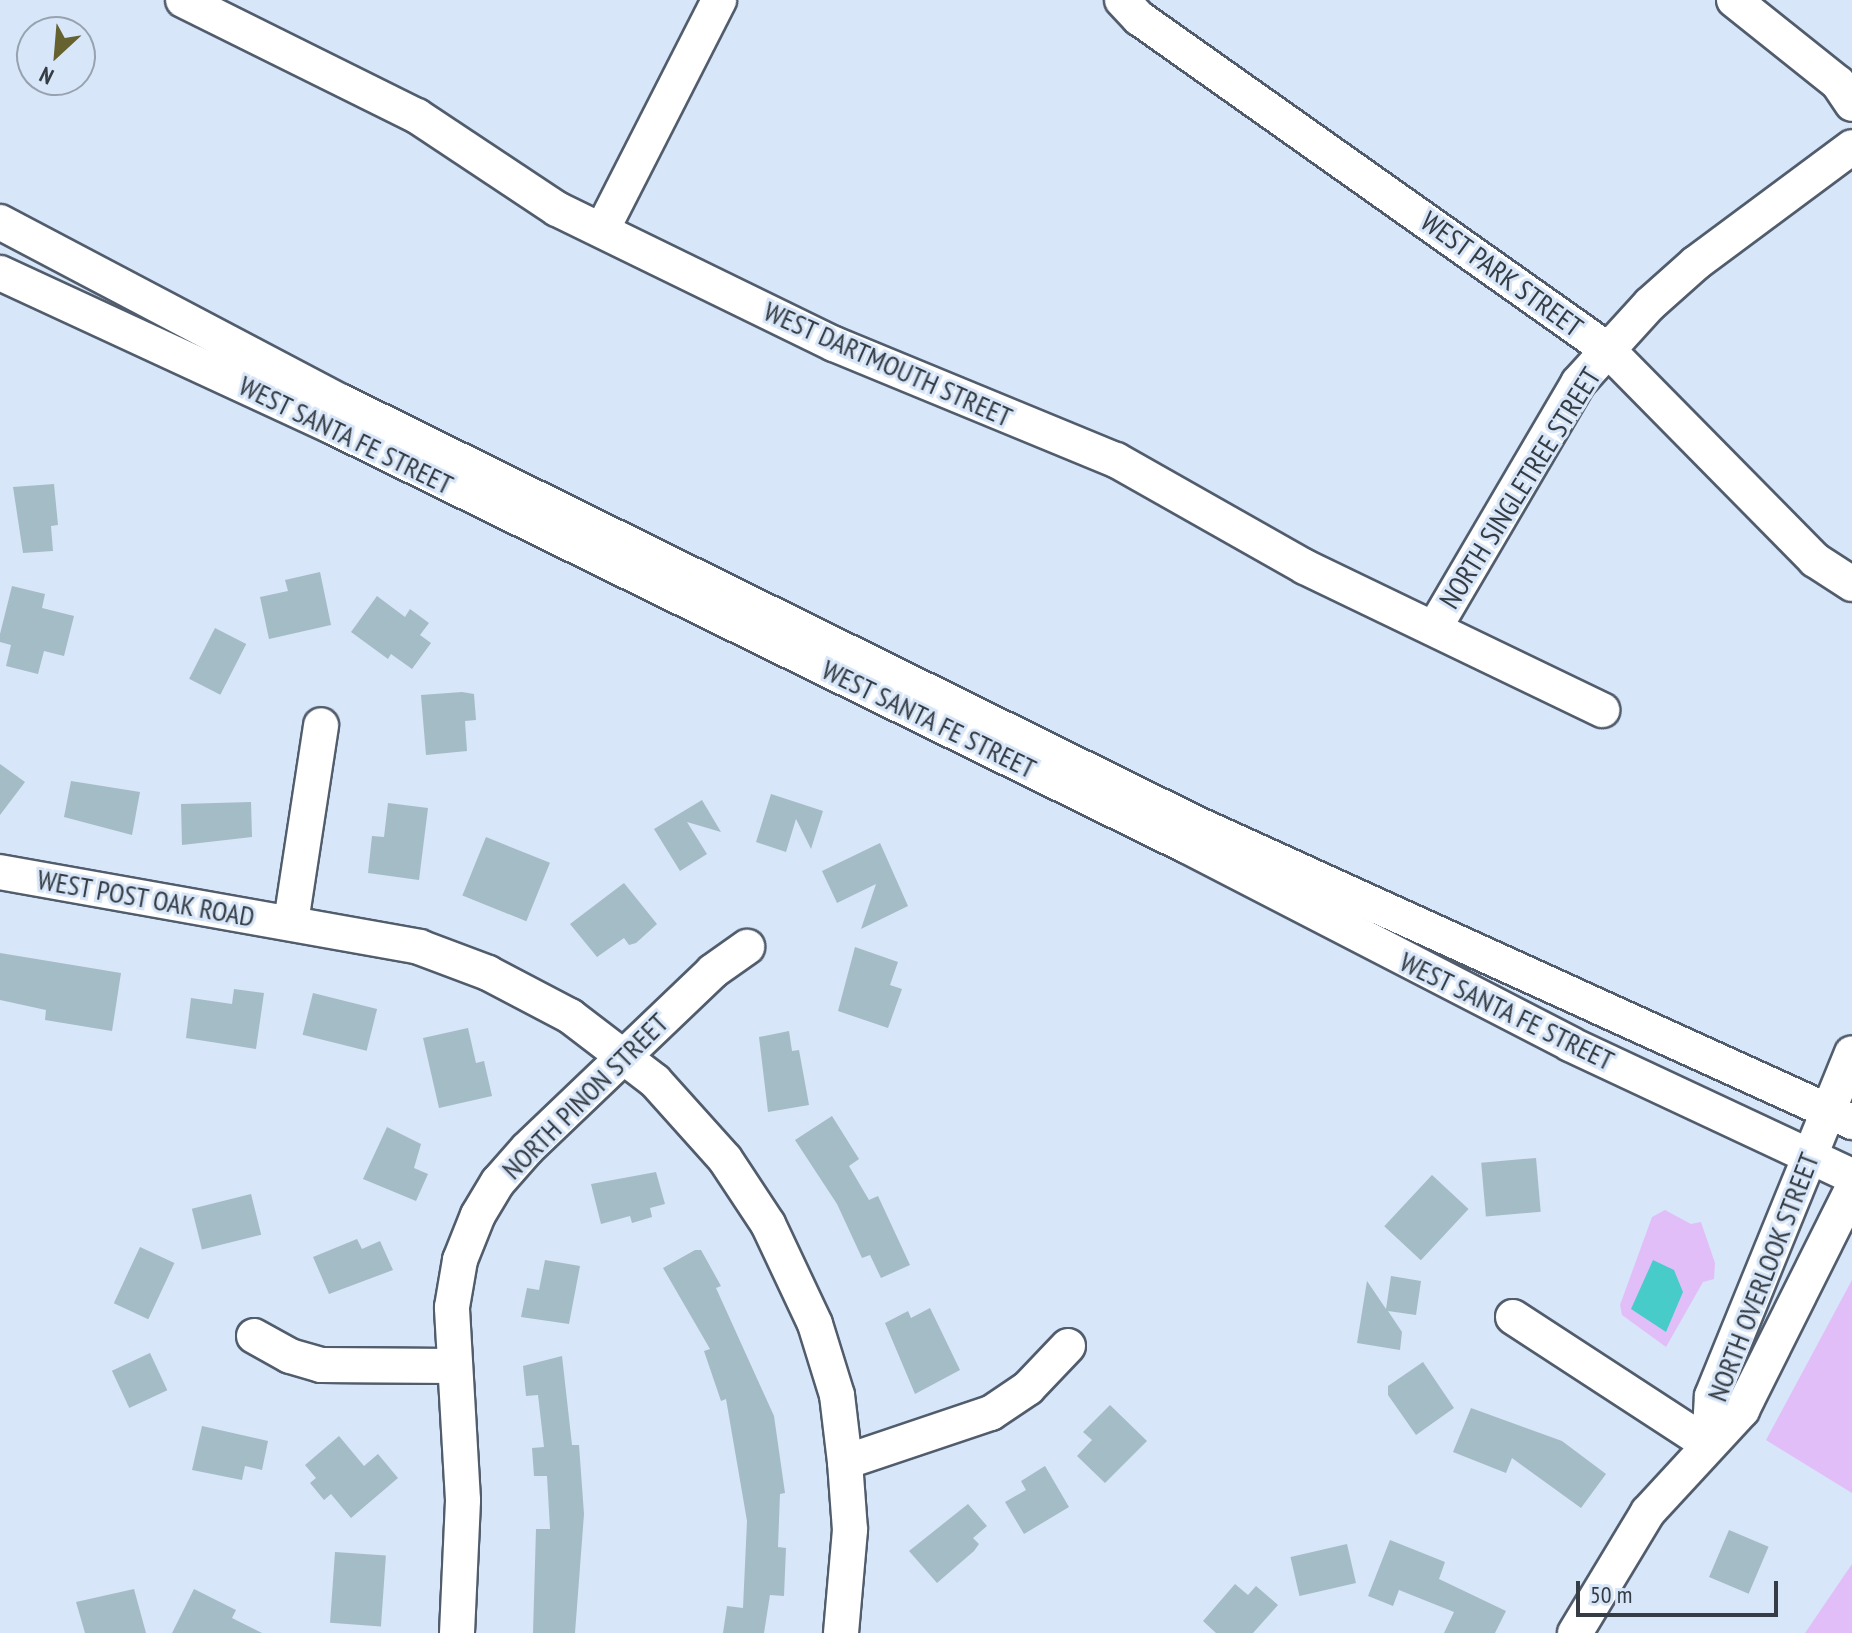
<!DOCTYPE html>
<style>
body{margin:0}
#map{position:relative;width:1852px;height:1633px;overflow:hidden;background:#d7e6f8;font-family:"PT Sans Narrow",sans-serif}
div>[style]{position:absolute}
.green>*{inset:0;background:#e2bef9}
.water>*{inset:0;background:#47ccca}
.building>*{inset:0;background:#a4bcc5;transform-origin:0 0}
.roads{filter:drop-shadow(2px 0 #515d6d) drop-shadow(-2px 0 #515d6d) drop-shadow(0 2px #515d6d) drop-shadow(0 -2px #515d6d)}
.minor>*{height:34px;margin:-17px;padding:0 17px;transform-origin:17px;border-radius:17px;background:#fff}
span{translate:-50% -50%;white-space:nowrap;text-align:center;line-height:1.15;-webkit-text-stroke:6px #d7e6f8;paint-order:stroke}
.street-label{font-size:28px;color:#363c43}
.north{position:absolute;left:16px;top:16px;width:80px;height:80px;box-sizing:border-box;background:#d7e6f8;border:2px solid #97a2b0;border-radius:50%;rotate:206deg;font-size:22px;font-weight:700;line-height:32px;text-align:center;color:#363c43}
.north::after{content:'';display:block;margin:auto;width:28px;height:36px;background:#65622f;clip-path:polygon(50% 0,100% 100%,50% 72%,0 100%)}
.scale{position:absolute;left:1576px;top:1581px;width:202px;height:36px;box-sizing:border-box;border:4px solid #363c43;border-top:0;padding-left:10px;font-size:24px;line-height:28px;white-space:nowrap;color:#363c43;-webkit-text-stroke:6px #d7e6f8;paint-order:stroke}
</style>
<div id="map">
<div class="green">
<div style="clip-path:polygon(1665px 1210px,1691px 1224px,1701px 1222px,1715px 1263px,1714px 1279px,1703px 1282px,1666px 1347px,1622px 1315px,1620px 1305px,1652px 1217px)"></div>
<div style="clip-path:polygon(1852px 1280px,1852px 1493px,1766px 1440px)"></div>
<div style="clip-path:polygon(1852px 1564px,1852px 1633px,1805px 1633px)"></div>
</div>
<div class="water">
<div style="clip-path:polygon(1653px 1260px,1674px 1270px,1683px 1292px,1666px 1332px,1631px 1309px)"></div>
</div>
<div class="building">
<div style="clip-path:polygon(54px 484px,58px 525px,51px 526px,53px 551px,23px 553px,13px 487px)"></div>
<div style="clip-path:polygon(320px 572px,331px 625px,269px 639px,260px 597px,288px 591px,285px 580px)"></div>
<div style="clip-path:polygon(12px 586px,45px 594px,42px 608px,74px 616px,64px 656px,44px 651px,38px 674px,6px 666px,11px 645px,0 642px,0 634px)"></div>
<div style="clip-path:polygon(377px 596px,405px 617px,410px 609px,429px 623px,420px 635px,431px 643px,412px 669px,391px 654px,388px 659px,351px 632px)"></div>
<div style="left:215px;top:628px;width:35px;height:57px;rotate:27deg"></div>
<div style="clip-path:polygon(462px 692px,474px 694px,476px 720px,465px 721px,467px 751px,426px 755px,421px 695px)"></div>
<div style="clip-path:polygon(0 764px,25px 782px,0 815px)"></div>
<div style="clip-path:polygon(71px 781px,140px 792px,132px 835px,64px 817px)"></div>
<div style="clip-path:polygon(771px 794px,823px 811px,811px 849px,796px 819px,786px 852px,756px 842px)"></div>
<div style="clip-path:polygon(702px 800px,721px 832px,687px 822px,707px 854px,680px 871px,654px 829px)"></div>
<div style="clip-path:polygon(251px 802px,252px 837px,182px 845px,181px 804px)"></div>
<div style="clip-path:polygon(388px 803px,428px 808px,419px 880px,368px 873px,372px 836px,384px 837px)"></div>
<div style="left:486px;top:837px;width:69px;height:63px;rotate:22deg"></div>
<div style="clip-path:polygon(880px 843px,908px 906px,861px 929px,876px 884px,837px 903px,822px 871px)"></div>
<div style="clip-path:polygon(624px 883px,657px 924px,636px 943px,629px 945px,624px 938px,597px 957px,570px 924px)"></div>
<div style="clip-path:polygon(855px 947px,898px 962px,890px 985px,902px 989px,888px 1028px,838px 1011px)"></div>
<div style="clip-path:polygon(0 953px,121px 973px,112px 1031px,45px 1020px,46px 1010px,0 1000px)"></div>
<div style="clip-path:polygon(234px 989px,264px 993px,256px 1049px,186px 1038px,191px 998px,232px 1004px)"></div>
<div style="left:313px;top:993px;width:66px;height:43px;rotate:14deg"></div>
<div style="clip-path:polygon(468px 1028px,476px 1063px,484px 1061px,492px 1096px,439px 1108px,423px 1038px)"></div>
<div style="clip-path:polygon(789px 1031px,792px 1051px,799px 1050px,809px 1105px,768px 1112px,759px 1037px)"></div>
<div style="clip-path:polygon(832px 1116px,859px 1159px,849px 1166px,869px 1200px,878px 1196px,910px 1265px,881px 1278px,870px 1255px,862px 1258px,837px 1204px,795px 1140px)"></div>
<div style="clip-path:polygon(387px 1127px,421px 1144px,414px 1168px,428px 1174px,416px 1201px,363px 1179px)"></div>
<div style="left:1536px;top:1158px;width:54px;height:55px;rotate:85deg"></div>
<div style="clip-path:polygon(656px 1172px,665px 1204px,650px 1208px,652px 1217px,632px 1223px,630px 1216px,601px 1224px,591px 1184px)"></div>
<div style="left:1432px;top:1175px;width:50px;height:70px;rotate:43deg"></div>
<div style="left:251px;top:1194px;width:42px;height:61px;rotate:76deg"></div>
<div style="clip-path:polygon(357px 1239px,362px 1249px,380px 1241px,393px 1270px,329px 1294px,313px 1257px)"></div>
<div style="left:140px;top:1247px;width:38px;height:62px;rotate:25deg"></div>
<div style="clip-path:polygon(695px 1250px,701px 1250px,721px 1286px,716px 1288px,774px 1416px,785px 1493px,780px 1494px,778px 1547px,786px 1548px,784px 1596px,770px 1595px,764px 1633px,723px 1633px,727px 1606px,743px 1608px,747px 1521px,726px 1399px,721px 1401px,704px 1351px,710px 1349px,663px 1268px)"></div>
<div style="clip-path:polygon(545px 1260px,580px 1266px,569px 1324px,521px 1317px,527px 1288px,539px 1290px)"></div>
<div style="clip-path:polygon(1391px 1276px,1421px 1281px,1416px 1315px,1388px 1311px,1402px 1332px,1400px 1350px,1357px 1343px,1367px 1281px,1386px 1309px)"></div>
<div style="clip-path:polygon(930px 1308px,960px 1370px,915px 1394px,885px 1323px,908px 1311px,911px 1318px)"></div>
<div style="left:150px;top:1353px;width:41px;height:42px;rotate:65deg"></div>
<div style="clip-path:polygon(562px 1356px,572px 1445px,579px 1445px,584px 1514px,575px 1633px,533px 1633px,536px 1529px,550px 1529px,547px 1476px,534px 1476px,532px 1448px,544px 1447px,538px 1395px,526px 1396px,523px 1366px)"></div>
<div style="clip-path:polygon(1423px 1362px,1454px 1408px,1416px 1435px,1388px 1395px,1388px 1386px)"></div>
<div style="clip-path:polygon(1110px 1405px,1147px 1441px,1105px 1483px,1077px 1456px,1092px 1440px,1083px 1432px)"></div>
<div style="clip-path:polygon(1471px 1408px,1562px 1441px,1606px 1474px,1581px 1508px,1512px 1458px,1506px 1473px,1453px 1452px)"></div>
<div style="clip-path:polygon(202px 1426px,268px 1441px,262px 1470px,245px 1466px,242px 1480px,192px 1470px)"></div>
<div style="clip-path:polygon(339px 1436px,364px 1466px,378px 1454px,398px 1478px,351px 1518px,331px 1494px,324px 1500px,310px 1483px,316px 1478px,305px 1465px)"></div>
<div style="clip-path:polygon(1045px 1466px,1069px 1507px,1024px 1534px,1005px 1502px,1026px 1490px,1021px 1481px)"></div>
<div style="clip-path:polygon(968px 1504px,987px 1526px,973px 1538px,979px 1544px,974px 1551px,937px 1583px,909px 1551px)"></div>
<div style="left:1729px;top:1530px;width:43px;height:51px;rotate:23deg"></div>
<div style="clip-path:polygon(1390px 1540px,1445px 1562px,1439px 1579px,1506px 1611px,1495px 1633px,1444px 1633px,1454px 1612px,1399px 1590px,1393px 1606px,1368px 1596px)"></div>
<div style="left:1347px;top:1544px;width:40px;height:58px;rotate:77deg"></div>
<div style="left:335px;top:1552px;width:51px;height:71px;rotate:4deg"></div>
<div style="clip-path:polygon(1235px 1584px,1248px 1595px,1256px 1586px,1278px 1605px,1253px 1633px,1216px 1633px,1203px 1621px)"></div>
<div style="clip-path:polygon(134px 1589px,146px 1633px,85px 1633px,76px 1602px)"></div>
<div style="clip-path:polygon(194px 1589px,236px 1610px,232px 1618px,262px 1633px,172px 1633px)"></div>
</div>
<div class="roads">
<div class="minor">
<div style="left:183px;top:0;width:261px;rotate:26.4deg"></div>
<div style="left:417px;top:116px;width:168px;rotate:33.6deg"></div>
<div style="left:557px;top:209px;width:308px;rotate:26deg"></div>
<div style="left:834px;top:344px;width:305px;rotate:22.4deg"></div>
<div style="left:1116px;top:460px;width:217px;rotate:29.5deg"></div>
<div style="left:1305px;top:567px;width:330px;rotate:25.7deg"></div>
<div style="left:1122px;top:0;width:25px;rotate:47deg"></div>
<div style="left:1139px;top:18px;width:575px;rotate:35.29deg"></div>
<div style="left:1608px;top:350px;width:295px;rotate:45.4deg"></div>
<div style="left:1815px;top:560px;width:44px;rotate:33deg"></div>
<div style="left:1734px;top:0;width:133px;rotate:38.6deg"></div>
<div style="left:1838px;top:83px;width:25px;rotate:56deg"></div>
<div style="left:0;top:222px;width:386px;rotate:27.8deg"></div>
<div style="left:342px;top:402px;width:953px;rotate:26.27deg"></div>
<div style="left:1197px;top:824px;width:720px;rotate:24.46deg"></div>
<div style="left:602px;top:230px;width:258px;rotate:-63deg"></div>
<div style="left:0;top:273px;width:365px;rotate:24.8deg"></div>
<div style="left:331px;top:426px;width:953px;rotate:26.14deg"></div>
<div style="left:1187px;top:846px;width:431px;rotate:27.3deg"></div>
<div style="left:1570px;top:1044px;width:311px;rotate:25.1deg"></div>
<div style="left:1435px;top:627px;width:283px;rotate:-59.6deg"></div>
<div style="left:1578px;top:383px;width:107px;rotate:-47.7deg"></div>
<div style="left:1650px;top:304px;width:62px;rotate:-41.7deg"></div>
<div style="left:1696px;top:263px;width:194px;rotate:-36.6deg"></div>
<div style="left:0;top:872px;width:426px;rotate:10.1deg"></div>
<div style="left:419px;top:947px;width:74px;rotate:20.6deg"></div>
<div style="left:488px;top:973px;width:93px;rotate:27.7deg"></div>
<div style="left:570px;top:1016px;width:107px;rotate:37.4deg"></div>
<div style="left:655px;top:1081px;width:105px;rotate:48.1deg"></div>
<div style="left:725px;top:1159px;width:78px;rotate:56.5deg"></div>
<div style="left:768px;top:1224px;width:110px;rotate:64.8deg"></div>
<div style="left:815px;top:1324px;width:74px;rotate:72.8deg"></div>
<div style="left:837px;top:1395px;width:67px;rotate:83.2deg"></div>
<div style="left:845px;top:1462px;width:68px;rotate:85.8deg"></div>
<div style="left:850px;top:1530px;width:103px;rotate:95deg"></div>
<div style="left:291px;top:922px;width:199px;rotate:-81.3deg"></div>
<div style="left:1513px;top:1317px;width:234px;rotate:33.1deg"></div>
<div style="left:254px;top:1336px;width:41px;rotate:29.1deg"></div>
<div style="left:290px;top:1356px;width:32px;rotate:16deg"></div>
<div style="left:321px;top:1365px;width:132px;rotate:0.4deg"></div>
<div style="left:1709px;top:1445px;width:49px;rotate:-86.5deg"></div>
<div style="left:1712px;top:1396px;width:370px;rotate:-67.8deg"></div>
<div style="left:845px;top:1462px;width:154px;rotate:-18.6deg"></div>
<div style="left:991px;top:1413px;width:45px;rotate:-34deg"></div>
<div style="left:1028px;top:1388px;width:58px;rotate:-46.4deg"></div>
<div style="left:457px;top:1633px;width:133px;rotate:-87.4deg"></div>
<div style="left:463px;top:1500px;width:193px;rotate:-93.3deg"></div>
<div style="left:452px;top:1307px;width:48px;rotate:-80.3deg"></div>
<div style="left:460px;top:1260px;width:48px;rotate:-68.2deg"></div>
<div style="left:478px;top:1215px;width:39px;rotate:-59deg"></div>
<div style="left:498px;top:1182px;width:44px;rotate:-48.7deg"></div>
<div style="left:527px;top:1149px;width:257px;rotate:-43.7deg"></div>
<div style="left:713px;top:971px;width:42px;rotate:-35.2deg"></div>
<div style="left:1575px;top:1633px;width:141px;rotate:-58.9deg"></div>
<div style="left:1648px;top:1512px;width:139px;rotate:-47.3deg"></div>
<div style="left:1742px;top:1410px;width:247px;rotate:-63.5deg"></div>
</div>
</div>
<div class="street-label">
<span style="left:1502px;top:274px;rotate:36deg">WEST PARK STREET</span>
<span style="left:888px;top:364px;rotate:24deg">WEST DARTMOUTH STREET</span>
<span style="left:346px;top:435px;rotate:26deg">WEST SANTA FE STREET</span>
<span style="left:1520px;top:488px;rotate:-58deg">NORTH SINGLETREE STREET</span>
<span style="left:929px;top:719px;rotate:26deg">WEST SANTA FE STREET</span>
<span style="left:146px;top:898px;rotate:10deg">WEST POST OAK ROAD</span>
<span style="left:1507px;top:1011px;rotate:26deg">WEST SANTA FE STREET</span>
<span style="left:585px;top:1096px;rotate:-45deg">NORTH PINON STREET</span>
<span style="left:1763px;top:1277px;rotate:-69deg">NORTH OVERLOOK STREET</span>
</div>
<div class="north">N</div>
<div class="scale">50 m</div>
</div>
